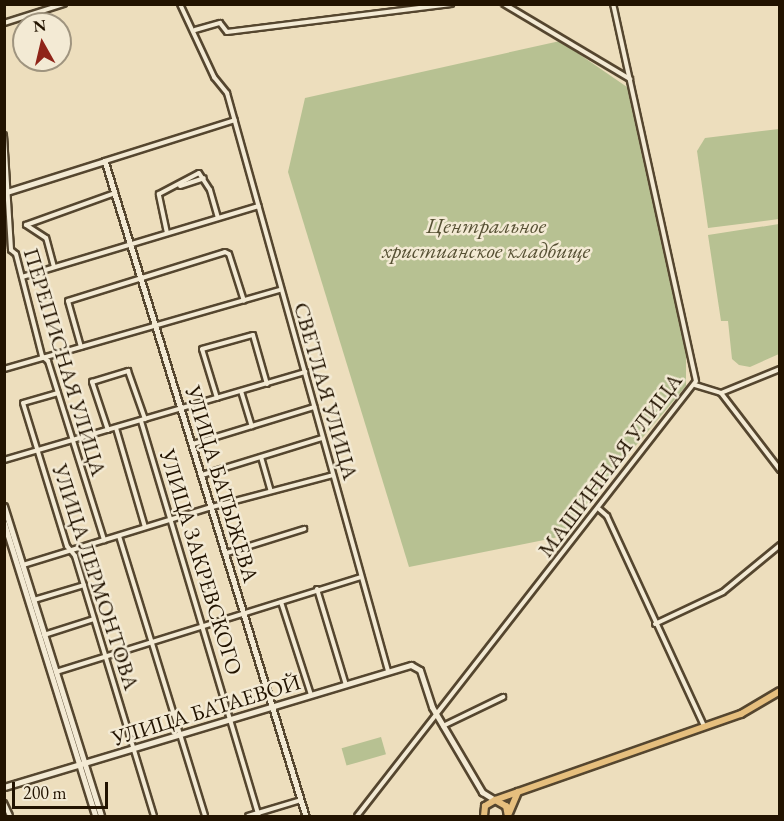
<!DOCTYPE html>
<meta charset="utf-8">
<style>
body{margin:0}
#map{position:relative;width:784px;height:821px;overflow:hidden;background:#eddebd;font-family:"EB Garamond",serif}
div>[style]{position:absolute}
.green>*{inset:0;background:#b7c192;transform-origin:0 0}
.roads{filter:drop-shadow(2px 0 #55462f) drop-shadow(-2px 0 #55462f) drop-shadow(0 2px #55462f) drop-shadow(0 -2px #55462f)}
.minor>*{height:4px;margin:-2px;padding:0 2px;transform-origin:2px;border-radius:2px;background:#f3ead4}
.tertiary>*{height:4.5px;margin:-2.25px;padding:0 2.25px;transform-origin:2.25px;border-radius:2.25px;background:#f3ead4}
.secondary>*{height:5px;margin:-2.5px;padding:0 2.5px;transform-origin:2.5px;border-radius:2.5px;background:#f3ead4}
.primary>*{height:6px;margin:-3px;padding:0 3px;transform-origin:3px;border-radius:3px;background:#e6bf7e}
span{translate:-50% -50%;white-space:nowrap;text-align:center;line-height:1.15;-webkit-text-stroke:5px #f3ead4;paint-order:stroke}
.park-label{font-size:22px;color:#565033;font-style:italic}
.street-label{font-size:22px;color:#221300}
.frame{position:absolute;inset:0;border:6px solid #221300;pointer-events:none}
.north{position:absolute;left:12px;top:12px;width:60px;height:60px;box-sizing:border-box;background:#f3ead4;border:2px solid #9f947f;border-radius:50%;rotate:352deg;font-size:16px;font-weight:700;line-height:24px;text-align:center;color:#221300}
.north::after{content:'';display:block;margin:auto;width:21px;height:27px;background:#8f2418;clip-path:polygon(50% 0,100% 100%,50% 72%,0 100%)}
.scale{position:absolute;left:12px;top:782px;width:96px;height:27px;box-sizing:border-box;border:3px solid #221300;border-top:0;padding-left:8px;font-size:18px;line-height:21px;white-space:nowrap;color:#221300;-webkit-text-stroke:4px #f3ead4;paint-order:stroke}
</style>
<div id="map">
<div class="green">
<div style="clip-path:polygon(560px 41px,627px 87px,686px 355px,686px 386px,559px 537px,409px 567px,288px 172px,305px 98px)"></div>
<div style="clip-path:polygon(779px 129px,779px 219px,708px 228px,697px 151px,705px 138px)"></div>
<div style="clip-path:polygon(779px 224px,779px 354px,750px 367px,739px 365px,732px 359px,728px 321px,721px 321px,708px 235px)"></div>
<div style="left:381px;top:737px;width:18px;height:41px;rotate:74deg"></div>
</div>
<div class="roads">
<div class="minor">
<div style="left:180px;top:4px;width:81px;rotate:65deg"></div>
<div style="left:214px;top:77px;width:21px;rotate:51deg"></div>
<div style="left:227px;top:93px;width:600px;rotate:74.43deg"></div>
<div style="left:504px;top:4px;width:147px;rotate:30.8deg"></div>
<div style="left:4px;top:23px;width:63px;rotate:-17.6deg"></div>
<div style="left:195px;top:30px;width:26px;rotate:-16deg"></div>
<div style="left:220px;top:23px;width:11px;rotate:52deg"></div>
<div style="left:227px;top:32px;width:226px;rotate:-7.1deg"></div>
<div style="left:4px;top:135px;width:115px;rotate:86.5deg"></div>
<div style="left:11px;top:250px;width:6px;rotate:39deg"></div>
<div style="left:16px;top:254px;width:105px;rotate:75.7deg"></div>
<div style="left:42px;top:356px;width:8px;rotate:40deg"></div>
<div style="left:48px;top:361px;width:188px;rotate:72.6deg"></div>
<div style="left:105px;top:161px;width:136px;rotate:-17.5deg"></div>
<div style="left:180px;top:186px;width:25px;rotate:-18deg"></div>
<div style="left:167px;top:233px;width:40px;rotate:-102deg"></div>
<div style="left:159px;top:194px;width:45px;rotate:-27.7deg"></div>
<div style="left:199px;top:173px;width:20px;rotate:57deg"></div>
<div style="left:210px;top:190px;width:29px;rotate:74deg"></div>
<div style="left:54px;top:267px;width:30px;rotate:-105deg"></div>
<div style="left:46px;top:238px;width:24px;rotate:-147deg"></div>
<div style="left:26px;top:225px;width:95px;rotate:-19.8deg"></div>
<div style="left:22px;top:277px;width:247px;rotate:-16.7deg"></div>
<div style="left:81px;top:347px;width:48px;rotate:-105.8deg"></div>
<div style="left:68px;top:301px;width:164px;rotate:-17.3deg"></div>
<div style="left:225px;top:252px;width:4px;rotate:27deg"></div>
<div style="left:229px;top:254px;width:49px;rotate:72.3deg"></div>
<div style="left:4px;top:369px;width:287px;rotate:-16deg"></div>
<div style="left:695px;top:385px;width:27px;rotate:17deg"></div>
<div style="left:721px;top:393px;width:97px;rotate:52.5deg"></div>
<div style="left:241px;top:391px;width:37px;rotate:73deg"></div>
<div style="left:58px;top:393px;width:36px;rotate:164deg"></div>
<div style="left:23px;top:403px;width:150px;rotate:72.9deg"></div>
<div style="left:67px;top:546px;width:13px;rotate:51deg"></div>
<div style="left:75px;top:556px;width:272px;rotate:73.1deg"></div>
<div style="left:721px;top:393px;width:64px;rotate:-22.1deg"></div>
<div style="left:217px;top:398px;width:51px;rotate:-107deg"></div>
<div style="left:202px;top:349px;width:53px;rotate:-15.4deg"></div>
<div style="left:253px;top:335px;width:51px;rotate:74.1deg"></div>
<div style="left:141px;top:421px;width:412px;rotate:73.4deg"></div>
<div style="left:116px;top:428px;width:103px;rotate:73.7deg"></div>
<div style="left:108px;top:430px;width:51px;rotate:-108.4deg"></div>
<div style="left:92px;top:382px;width:38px;rotate:-17deg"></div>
<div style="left:128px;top:371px;width:51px;rotate:70.5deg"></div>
<div style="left:193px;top:444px;width:127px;rotate:-17deg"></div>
<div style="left:261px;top:457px;width:35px;rotate:74deg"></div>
<div style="left:4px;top:460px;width:314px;rotate:-16.3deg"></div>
<div style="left:202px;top:475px;width:126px;rotate:-17.1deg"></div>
<div style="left:599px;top:509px;width:11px;rotate:41deg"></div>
<div style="left:607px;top:516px;width:231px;rotate:65.2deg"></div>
<div style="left:119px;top:536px;width:293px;rotate:72.9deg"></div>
<div style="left:227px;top:553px;width:81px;rotate:-17.3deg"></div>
<div style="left:23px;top:565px;width:198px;rotate:-17.1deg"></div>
<div style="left:212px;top:507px;width:125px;rotate:-14.8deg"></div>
<div style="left:317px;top:589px;width:100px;rotate:73.2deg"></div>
<div style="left:34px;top:600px;width:52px;rotate:-16.7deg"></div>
<div style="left:281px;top:602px;width:98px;rotate:72.1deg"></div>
<div style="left:655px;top:624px;width:75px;rotate:-25.2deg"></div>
<div style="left:723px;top:592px;width:74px;rotate:-39.5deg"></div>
<div style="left:44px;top:635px;width:52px;rotate:-17.7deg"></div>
<div style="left:56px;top:672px;width:319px;rotate:-17.3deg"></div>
<div style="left:443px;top:726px;width:67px;rotate:-25.8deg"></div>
<div style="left:4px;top:803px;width:14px;rotate:65deg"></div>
<div style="left:248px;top:816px;width:55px;rotate:-16.8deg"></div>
<div style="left:357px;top:816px;width:551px;rotate:-52.07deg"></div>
<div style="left:696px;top:381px;width:386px;rotate:-102.4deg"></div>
</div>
<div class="tertiary">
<div style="left:4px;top:193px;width:106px;rotate:-17.6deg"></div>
<div style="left:105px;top:161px;width:685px;rotate:72.94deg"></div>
</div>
<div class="secondary">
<div style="left:4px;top:506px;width:325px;rotate:72.6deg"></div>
<div style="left:4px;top:523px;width:307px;rotate:72.7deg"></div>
<div style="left:4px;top:787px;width:425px;rotate:-16.7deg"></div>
<div style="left:411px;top:665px;width:10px;rotate:29deg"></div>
<div style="left:420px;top:670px;width:39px;rotate:72deg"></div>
<div style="left:432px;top:707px;width:99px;rotate:59.5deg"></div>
<div style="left:482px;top:792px;width:15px;rotate:32deg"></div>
</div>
<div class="primary">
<div style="left:495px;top:800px;width:261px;rotate:-19.3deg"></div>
<div style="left:741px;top:714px;width:45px;rotate:-30.5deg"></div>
<div style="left:509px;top:813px;width:23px;rotate:-67deg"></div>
<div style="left:484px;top:816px;width:10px;rotate:-84deg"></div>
<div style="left:485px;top:806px;width:12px;rotate:-31deg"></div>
<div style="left:495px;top:800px;width:13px;rotate:29deg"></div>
<div style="left:506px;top:806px;width:10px;rotate:79deg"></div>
</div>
</div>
<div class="park-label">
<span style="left:486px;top:238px">Центральное<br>христианское кладбище</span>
</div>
<div class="street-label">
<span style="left:65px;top:362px;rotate:73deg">ПЕРЕПИСНАЯ УЛИЦА</span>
<span style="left:326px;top:391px;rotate:74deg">СВЕТЛАЯ УЛИЦА</span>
<span style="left:610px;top:465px;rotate:-53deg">МАШИННАЯ УЛИЦА</span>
<span style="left:222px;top:484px;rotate:73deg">УЛИЦА БАТЫЖЕВА</span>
<span style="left:201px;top:562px;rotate:73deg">УЛИЦА ЗАКРЕВСКОГО</span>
<span style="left:96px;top:577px;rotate:72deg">УЛИЦА ЛЕРМОНТОВА</span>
<span style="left:206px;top:710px;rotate:-17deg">УЛИЦА БАТАЕВОЙ</span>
</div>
<div class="frame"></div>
<div class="north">N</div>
<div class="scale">200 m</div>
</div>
